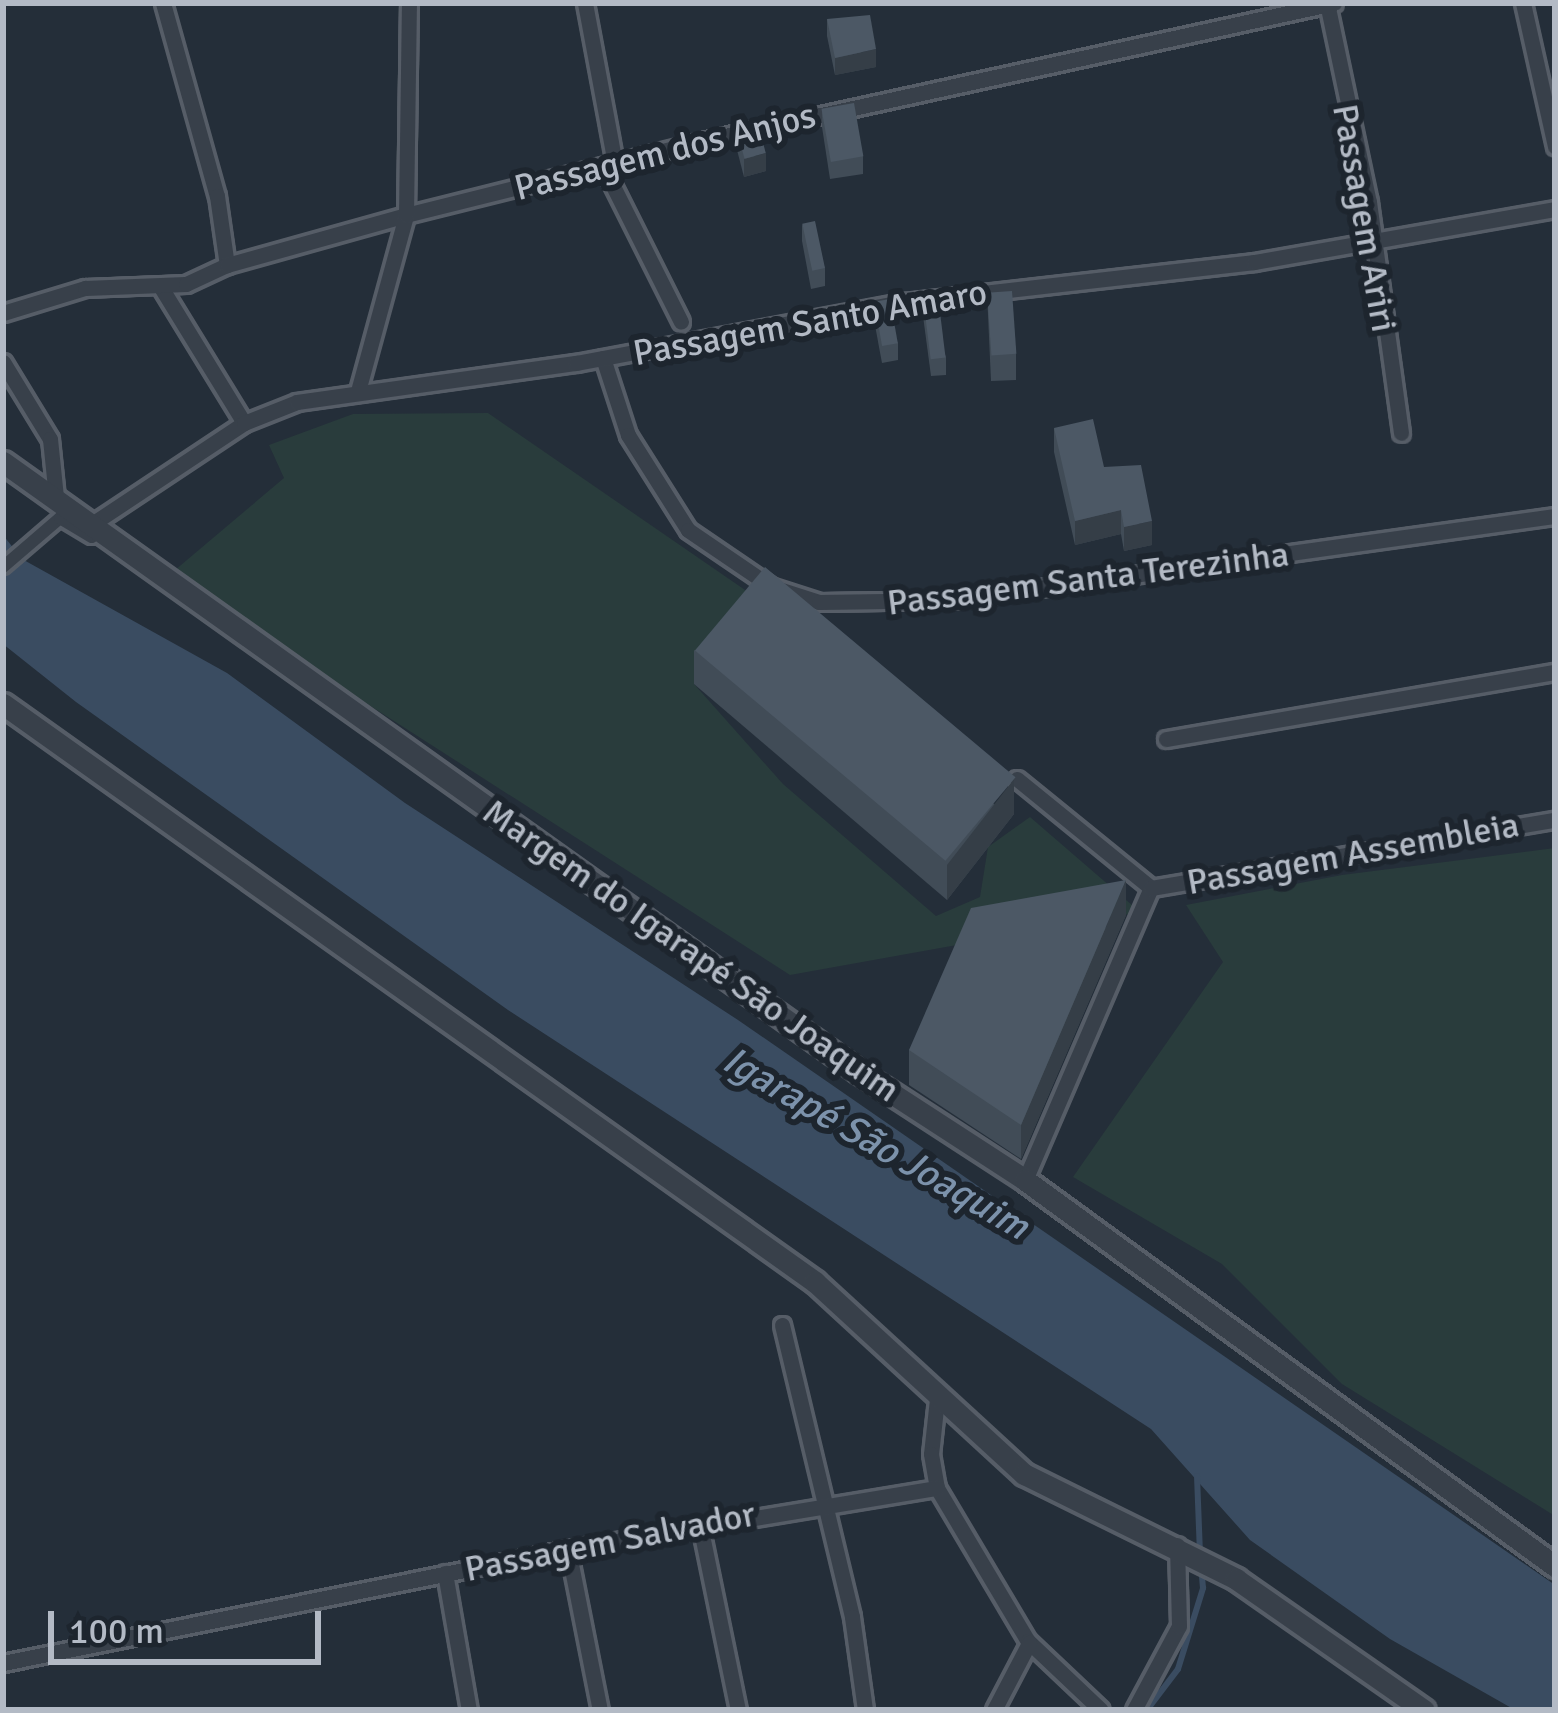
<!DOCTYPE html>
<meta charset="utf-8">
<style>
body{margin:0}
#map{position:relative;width:1558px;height:1713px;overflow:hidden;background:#242e39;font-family:Signika,sans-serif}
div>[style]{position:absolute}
.green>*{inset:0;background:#293c3c}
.water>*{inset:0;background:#3a4c61}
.stream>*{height:6px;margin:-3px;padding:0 3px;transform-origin:3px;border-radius:3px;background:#3a4c61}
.roads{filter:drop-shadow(3px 0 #565d67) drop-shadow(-3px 0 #565d67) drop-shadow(0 3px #565d67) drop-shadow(0 -3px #565d67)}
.pedestrian>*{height:12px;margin:-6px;padding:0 6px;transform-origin:6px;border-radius:6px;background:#38404a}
.minor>*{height:15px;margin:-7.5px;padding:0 7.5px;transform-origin:7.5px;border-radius:7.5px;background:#38404a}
.tertiary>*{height:21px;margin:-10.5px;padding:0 10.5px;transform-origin:10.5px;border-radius:10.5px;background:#38404a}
.wall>*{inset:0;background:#414c57}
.shaded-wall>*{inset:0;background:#353e47}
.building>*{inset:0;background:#4c5865;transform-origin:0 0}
span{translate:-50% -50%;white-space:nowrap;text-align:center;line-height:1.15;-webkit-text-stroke:12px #1d252e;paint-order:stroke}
.street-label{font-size:36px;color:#b3bac5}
.water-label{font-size:39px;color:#7c92ab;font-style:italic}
.frame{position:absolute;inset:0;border:6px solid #b3bac5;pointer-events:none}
.scale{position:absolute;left:48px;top:1611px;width:273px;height:54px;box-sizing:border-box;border:6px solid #b3bac5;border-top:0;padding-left:15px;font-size:36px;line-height:42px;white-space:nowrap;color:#b3bac5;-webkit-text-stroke:9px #1d252e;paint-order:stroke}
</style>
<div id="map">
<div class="green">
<div style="clip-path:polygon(488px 413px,748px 592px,694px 684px,783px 784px,936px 916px,980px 897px,988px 847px,1030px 817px,1140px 912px,790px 975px,168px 576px,284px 478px,269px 445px,353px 414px)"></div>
<div style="clip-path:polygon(1555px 848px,1555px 1516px,1342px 1384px,1222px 1264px,1073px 1177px,1223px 962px,1186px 905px,1342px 875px)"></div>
</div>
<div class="water">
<div style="clip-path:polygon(3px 535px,22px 559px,227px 673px,405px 803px,738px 1020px,1555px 1585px,1555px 1710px,1515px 1710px,1390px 1639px,1250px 1540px,1151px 1429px,508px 1010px,76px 702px,3px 644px)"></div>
</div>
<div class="stream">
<div style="left:1197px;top:1476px;width:77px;rotate:87.8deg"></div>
<div style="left:1147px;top:1710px;width:51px;rotate:-52.9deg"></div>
<div style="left:1178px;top:1669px;width:85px;rotate:-72.8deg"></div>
<div style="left:1203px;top:1588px;width:22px;rotate:-95deg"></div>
</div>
<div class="roads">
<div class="pedestrian">
<div style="left:3px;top:567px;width:75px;rotate:-40.7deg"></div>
<div style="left:60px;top:518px;width:37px;rotate:31deg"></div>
</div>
<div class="minor">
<div style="left:163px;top:3px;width:200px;rotate:74.4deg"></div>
<div style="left:217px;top:196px;width:70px;rotate:81.8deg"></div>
<div style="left:585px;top:3px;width:163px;rotate:79.4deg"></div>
<div style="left:1327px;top:3px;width:203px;rotate:78.1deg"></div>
<div style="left:1369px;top:202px;width:233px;rotate:82.1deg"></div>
<div style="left:1523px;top:3px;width:147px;rotate:77.4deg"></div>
<div style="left:603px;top:166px;width:174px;rotate:63.4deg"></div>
<div style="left:162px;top:289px;width:157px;rotate:58.5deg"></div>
<div style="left:3px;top:313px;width:86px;rotate:-17deg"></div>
<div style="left:85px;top:288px;width:101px;rotate:-2.3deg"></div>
<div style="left:186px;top:284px;width:45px;rotate:-24.9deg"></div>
<div style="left:227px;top:265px;width:186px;rotate:-15.6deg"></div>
<div style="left:406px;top:215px;width:305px;rotate:-14deg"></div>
<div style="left:702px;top:141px;width:647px;rotate:-12.32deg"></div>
<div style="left:603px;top:358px;width:81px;rotate:72deg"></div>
<div style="left:628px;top:435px;width:112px;rotate:57.7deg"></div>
<div style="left:688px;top:530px;width:102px;rotate:34.2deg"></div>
<div style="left:772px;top:587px;width:49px;rotate:17.7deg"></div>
<div style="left:819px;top:602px;width:135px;rotate:-0.8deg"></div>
<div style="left:954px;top:600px;width:607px;rotate:-7.96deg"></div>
<div style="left:3px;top:362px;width:90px;rotate:58.6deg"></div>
<div style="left:50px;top:439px;width:58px;rotate:84.1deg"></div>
<div style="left:358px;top:391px;width:182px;rotate:-74.7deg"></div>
<div style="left:406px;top:215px;width:212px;rotate:-89.2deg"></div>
<div style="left:95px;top:522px;width:179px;rotate:-33.6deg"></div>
<div style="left:244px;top:423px;width:57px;rotate:-21.6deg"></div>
<div style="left:297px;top:402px;width:282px;rotate:-8deg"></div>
<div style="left:576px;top:363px;width:333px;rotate:-10.6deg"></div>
<div style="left:903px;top:302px;width:353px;rotate:-6.5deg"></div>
<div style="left:1254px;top:262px;width:306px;rotate:-10deg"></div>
<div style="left:1166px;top:739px;width:395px;rotate:-9.8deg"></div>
<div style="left:1017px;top:779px;width:173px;rotate:39.1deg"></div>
<div style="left:1025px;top:1180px;width:318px;rotate:-66.7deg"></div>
<div style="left:1151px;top:888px;width:410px;rotate:-9.6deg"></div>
<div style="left:782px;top:1325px;width:300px;rotate:76.5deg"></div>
<div style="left:852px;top:1617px;width:94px;rotate:82deg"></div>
<div style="left:937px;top:1399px;width:55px;rotate:96.2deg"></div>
<div style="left:931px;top:1454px;width:35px;rotate:80deg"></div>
<div style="left:937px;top:1488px;width:178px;rotate:59.3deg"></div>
<div style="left:1028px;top:1641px;width:100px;rotate:43.4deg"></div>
<div style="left:700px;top:1525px;width:189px;rotate:78.4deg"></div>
<div style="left:568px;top:1549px;width:164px;rotate:78.8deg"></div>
<div style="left:445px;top:1573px;width:139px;rotate:80.1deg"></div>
<div style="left:3px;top:1663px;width:576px;rotate:-11.41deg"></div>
<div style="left:568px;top:1549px;width:374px;rotate:-9.4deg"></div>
<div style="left:994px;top:1710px;width:76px;rotate:-62.4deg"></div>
<div style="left:1134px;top:1710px;width:95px;rotate:-61.8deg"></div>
<div style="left:1179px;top:1626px;width:81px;rotate:-91.4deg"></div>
</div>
<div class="tertiary">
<div style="left:3px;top:462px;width:1051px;rotate:35.47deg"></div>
<div style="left:859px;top:1072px;width:198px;rotate:33deg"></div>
<div style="left:1025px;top:1180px;width:656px;rotate:36.07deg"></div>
<div style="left:3px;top:704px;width:997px;rotate:35.44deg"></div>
<div style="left:815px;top:1282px;width:284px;rotate:42.6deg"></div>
<div style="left:1024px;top:1474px;width:237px;rotate:26.3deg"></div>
<div style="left:1236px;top:1579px;width:229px;rotate:34.9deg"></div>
</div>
</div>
<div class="wall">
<div style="clip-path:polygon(827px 19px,876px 67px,835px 75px,827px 36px)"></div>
<div style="clip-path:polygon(822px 110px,863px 156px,863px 174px,830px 179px,822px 127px)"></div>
<div style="clip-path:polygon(736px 128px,766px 171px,744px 177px,736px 146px)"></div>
<div style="clip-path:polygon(802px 224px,825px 268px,825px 286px,811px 289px,802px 241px)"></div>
<div style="clip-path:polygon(987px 293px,1016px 354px,1016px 380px,991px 381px)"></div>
<div style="clip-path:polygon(923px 298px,946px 357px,946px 375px,931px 376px,923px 316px)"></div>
<div style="clip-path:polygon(874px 302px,898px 343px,898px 360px,882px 363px,874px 320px)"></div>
<div style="clip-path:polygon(1054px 428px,1104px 467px,1152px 545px,1124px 551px,1121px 534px,1075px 545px,1054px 452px)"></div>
<div style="clip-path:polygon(694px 650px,1014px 814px,947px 900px,694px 684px)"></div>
<div style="clip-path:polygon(1126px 915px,1021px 1159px,909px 1085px,909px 1050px)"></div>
</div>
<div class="shaded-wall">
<div style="clip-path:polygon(876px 49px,876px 67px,835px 75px,835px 58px)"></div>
<div style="clip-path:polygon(766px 153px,766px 171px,744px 177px,744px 159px)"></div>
<div style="clip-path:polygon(1121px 510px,1121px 534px,1075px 545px,1075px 521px)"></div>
<div style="clip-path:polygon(1152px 521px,1152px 545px,1124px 551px,1124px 527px)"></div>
<div style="clip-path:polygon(1014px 779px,1014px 814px,947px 900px,947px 865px)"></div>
<div style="clip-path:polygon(1126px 880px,1126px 915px,1021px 1159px,1021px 1125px)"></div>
</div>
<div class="building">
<div style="clip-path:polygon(870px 15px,876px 49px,835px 58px,827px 19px)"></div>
<div style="left:854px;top:103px;width:54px;height:33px;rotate:80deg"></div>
<div style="left:758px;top:124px;width:30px;height:22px;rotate:75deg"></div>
<div style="left:815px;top:221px;width:48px;height:13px;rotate:78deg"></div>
<div style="left:1012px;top:291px;width:63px;height:25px;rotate:86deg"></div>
<div style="left:938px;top:296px;width:62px;height:15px;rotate:83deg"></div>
<div style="left:890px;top:299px;width:45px;height:16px;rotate:80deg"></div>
<div style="clip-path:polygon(1093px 419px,1104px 467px,1141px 465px,1152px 521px,1124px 527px,1121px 510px,1075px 521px,1054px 428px)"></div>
<div style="left:765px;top:567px;width:327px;height:109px;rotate:40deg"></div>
<div style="clip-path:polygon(1126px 880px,1021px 1125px,909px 1050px,971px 908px)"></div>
</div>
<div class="street-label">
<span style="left:665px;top:152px;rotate:-14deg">Passagem dos Anjos</span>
<span style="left:1364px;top:218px;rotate:80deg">Passagem Ariri</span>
<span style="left:810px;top:323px;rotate:-10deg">Passagem Santo Amaro</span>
<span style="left:1088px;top:579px;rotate:-7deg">Passagem Santa Terezinha</span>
<span style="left:1353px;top:854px;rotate:-10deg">Passagem Assembleia</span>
<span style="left:691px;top:951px;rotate:35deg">Margem do Igarapé São Joaquim</span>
<span style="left:610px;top:1542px;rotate:-11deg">Passagem Salvador</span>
</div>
<div class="water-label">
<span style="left:876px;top:1143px;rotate:30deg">Igarapé São Joaquim</span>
</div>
<div class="frame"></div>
<div class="scale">100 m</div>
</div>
